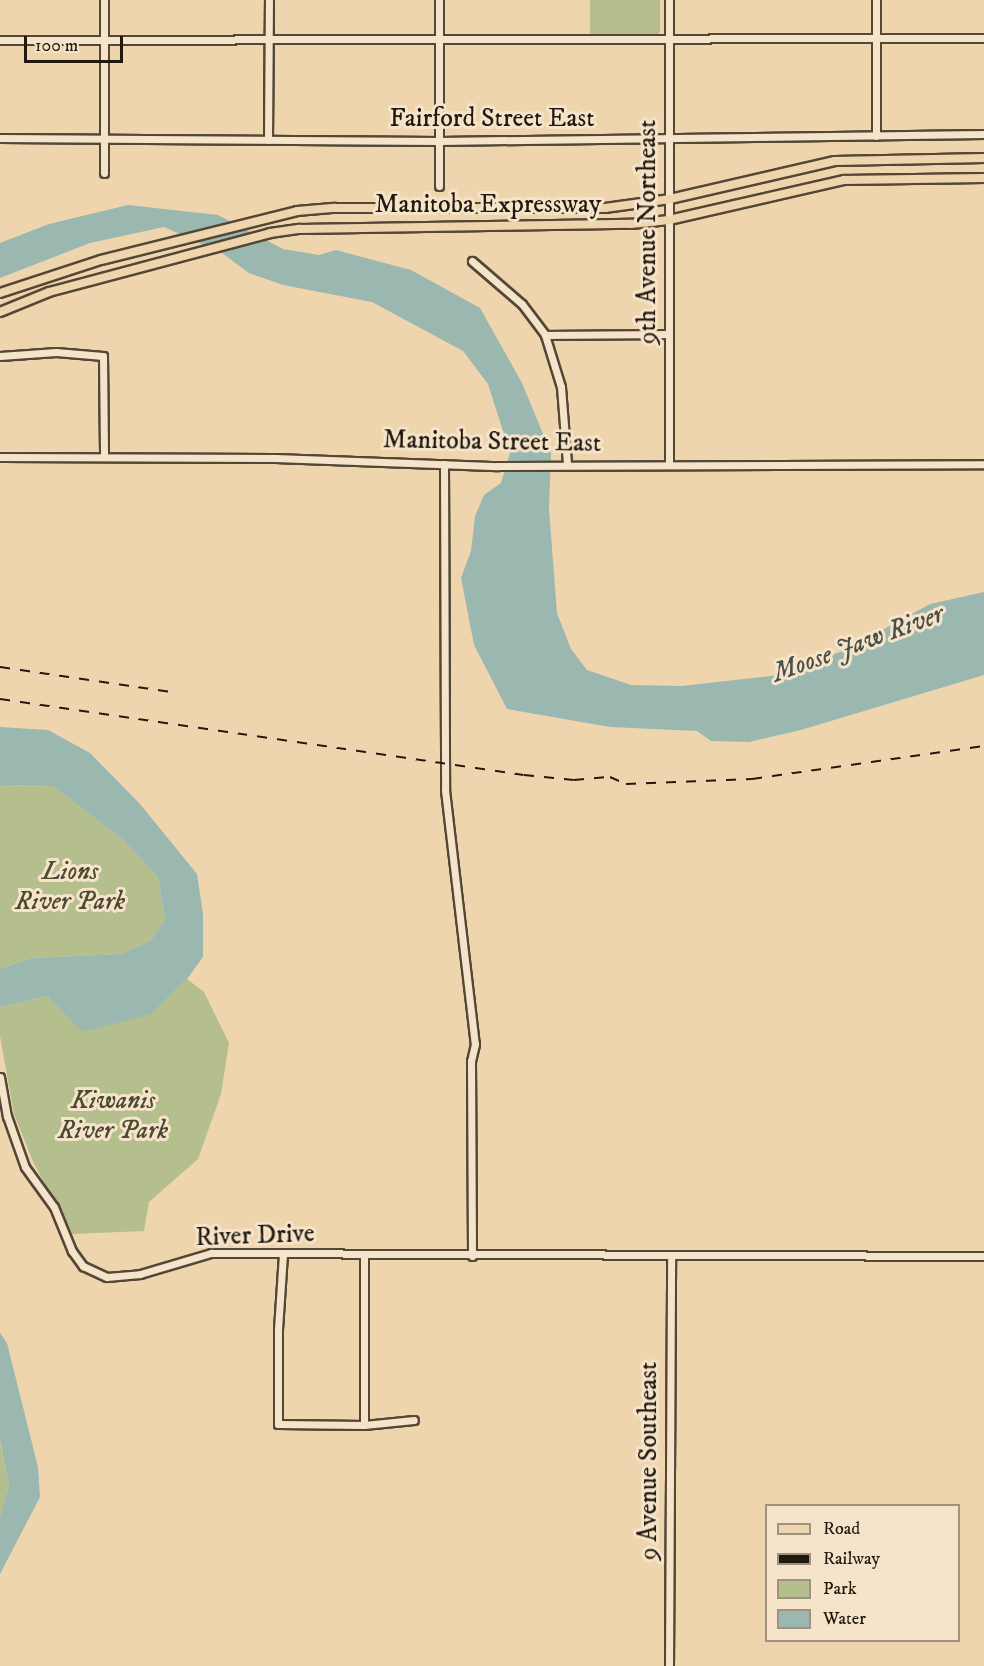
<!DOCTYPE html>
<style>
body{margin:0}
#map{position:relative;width:984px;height:1666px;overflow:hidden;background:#efd5ad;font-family:"IM FELL DW Pica",serif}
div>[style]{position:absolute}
.green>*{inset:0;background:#b5be8d}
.water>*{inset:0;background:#9ab8b0}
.roads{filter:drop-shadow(2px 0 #544736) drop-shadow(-2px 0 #544736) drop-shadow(0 2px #544736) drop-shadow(0 -2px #544736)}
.minor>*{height:7px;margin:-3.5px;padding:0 3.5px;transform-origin:3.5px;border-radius:3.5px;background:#f5e4ca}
.major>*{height:8px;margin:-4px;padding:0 4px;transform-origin:4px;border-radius:4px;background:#efd5ad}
.rail>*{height:2px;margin-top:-1px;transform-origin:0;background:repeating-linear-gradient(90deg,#21180e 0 10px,transparent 0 20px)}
span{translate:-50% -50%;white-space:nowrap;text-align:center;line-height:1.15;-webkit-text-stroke:6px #f5e4ca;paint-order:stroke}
.street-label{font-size:26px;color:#21180e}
.park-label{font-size:26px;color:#4d4a34;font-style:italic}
.water-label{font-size:27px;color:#4b5047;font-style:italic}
.legend{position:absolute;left:765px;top:1504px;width:195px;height:138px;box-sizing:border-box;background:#f5e4ca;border:2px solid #a0927f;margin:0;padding:8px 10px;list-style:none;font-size:18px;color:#21180e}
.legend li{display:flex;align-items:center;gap:12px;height:30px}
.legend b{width:30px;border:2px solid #a0927f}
.scale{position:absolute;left:24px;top:36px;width:99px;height:27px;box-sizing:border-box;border:3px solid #21180e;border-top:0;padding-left:8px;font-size:18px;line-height:21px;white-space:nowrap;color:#21180e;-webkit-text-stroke:4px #f5e4ca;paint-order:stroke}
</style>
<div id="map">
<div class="green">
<div style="clip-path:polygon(590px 0,660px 0,660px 31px,658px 35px,590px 35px)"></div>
<div style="clip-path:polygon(0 785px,53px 786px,121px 838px,158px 877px,165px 920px,151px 940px,122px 954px,31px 958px,0 969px)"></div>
<div style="clip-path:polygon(187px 979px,204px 992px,229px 1043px,221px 1094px,198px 1159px,149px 1202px,144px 1231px,72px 1234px,34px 1164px,14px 1114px,0 1036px,0 1007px,48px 996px,152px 1014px)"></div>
<div style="clip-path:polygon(0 1443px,9px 1485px,0 1516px)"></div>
</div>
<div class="water">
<div style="clip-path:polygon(128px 205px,218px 215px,283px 249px,319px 255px,336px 250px,411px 270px,480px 308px,522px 383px,551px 453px,549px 509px,557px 613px,571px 649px,587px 670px,631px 685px,682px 686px,780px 675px,847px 649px,930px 604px,984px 592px,984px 675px,801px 730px,749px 742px,711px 741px,697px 731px,610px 727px,507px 709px,474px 645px,461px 578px,471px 551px,475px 516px,484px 495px,501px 483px,510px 453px,488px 384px,463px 351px,372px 302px,283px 285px,249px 273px,222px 253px,164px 227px,90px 243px,0 278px,0 243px,49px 224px)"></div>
<div style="clip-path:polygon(0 727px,48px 730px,90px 753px,140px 804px,197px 874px,203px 914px,203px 957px,187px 979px,152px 1014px,82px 1032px,48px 996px,0 1007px,0 969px,31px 958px,122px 954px,151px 940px,165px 920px,158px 877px,121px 838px,53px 786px,0 785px)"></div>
<div style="clip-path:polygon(0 1333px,7px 1343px,38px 1467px,40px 1497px,0 1574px,0 1516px,9px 1485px,0 1441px)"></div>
</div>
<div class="roads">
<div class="minor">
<div style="left:876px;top:0;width:136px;rotate:90deg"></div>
<div style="left:0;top:40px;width:984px;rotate:-0.12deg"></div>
<div style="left:0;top:138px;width:439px;rotate:0.4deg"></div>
<div style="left:439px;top:141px;width:545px;rotate:-0.74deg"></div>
<div style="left:268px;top:140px;width:140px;rotate:-89.6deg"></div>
<div style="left:104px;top:173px;width:173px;rotate:-90deg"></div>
<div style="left:439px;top:186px;width:186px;rotate:-90deg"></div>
<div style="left:472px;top:261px;width:66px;rotate:40.7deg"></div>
<div style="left:522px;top:304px;width:39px;rotate:53deg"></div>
<div style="left:545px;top:335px;width:54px;rotate:72.9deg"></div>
<div style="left:561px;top:387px;width:77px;rotate:85.5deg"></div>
<div style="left:545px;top:335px;width:123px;rotate:-0.5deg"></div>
<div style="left:0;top:356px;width:56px;rotate:-4.1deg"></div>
<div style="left:56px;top:352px;width:47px;rotate:4.9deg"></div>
<div style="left:103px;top:356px;width:101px;rotate:89.4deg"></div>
<div style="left:0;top:457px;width:275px;rotate:0.2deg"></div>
<div style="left:275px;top:458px;width:223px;rotate:2.1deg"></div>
<div style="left:498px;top:466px;width:486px;rotate:-0.2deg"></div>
<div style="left:444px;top:464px;width:326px;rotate:89.8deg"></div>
<div style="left:445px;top:790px;width:256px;rotate:83.3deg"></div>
<div style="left:475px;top:1044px;width:17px;rotate:103deg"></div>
<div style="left:471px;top:1061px;width:195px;rotate:89.7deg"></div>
<div style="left:669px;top:465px;width:465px;rotate:-90deg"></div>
<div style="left:0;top:1077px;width:40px;rotate:80deg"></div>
<div style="left:7px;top:1116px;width:54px;rotate:70.6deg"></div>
<div style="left:25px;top:1167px;width:49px;rotate:54.1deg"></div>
<div style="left:54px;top:1207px;width:48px;rotate:67.8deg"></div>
<div style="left:72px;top:1251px;width:19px;rotate:54deg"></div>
<div style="left:83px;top:1266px;width:26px;rotate:25deg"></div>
<div style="left:107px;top:1277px;width:33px;rotate:-5deg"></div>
<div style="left:140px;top:1274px;width:74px;rotate:-16.5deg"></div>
<div style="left:211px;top:1253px;width:773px;rotate:0.22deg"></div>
<div style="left:283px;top:1254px;width:75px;rotate:93.8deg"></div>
<div style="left:278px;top:1329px;width:95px;rotate:90deg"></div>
<div style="left:278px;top:1424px;width:86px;rotate:0.7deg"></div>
<div style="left:364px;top:1425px;width:50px;rotate:-5.7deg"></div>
<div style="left:364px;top:1254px;width:171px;rotate:90deg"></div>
<div style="left:669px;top:1666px;width:410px;rotate:-89.7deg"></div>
</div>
<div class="major">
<div style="left:0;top:293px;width:106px;rotate:-18.1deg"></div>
<div style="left:101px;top:260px;width:202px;rotate:-14deg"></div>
<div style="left:297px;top:211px;width:38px;rotate:-5deg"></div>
<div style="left:335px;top:208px;width:270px"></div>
<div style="left:605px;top:208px;width:66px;rotate:-7.9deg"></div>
<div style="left:670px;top:199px;width:169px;rotate:-13deg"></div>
<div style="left:835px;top:161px;width:149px;rotate:-1.2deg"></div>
<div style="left:0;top:312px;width:53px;rotate:-22.2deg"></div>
<div style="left:49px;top:292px;width:229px;rotate:-14.9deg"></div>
<div style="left:270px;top:233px;width:30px;rotate:-8deg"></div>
<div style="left:300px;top:229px;width:331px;rotate:-0.9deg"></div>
<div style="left:631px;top:224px;width:38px;rotate:-6deg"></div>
<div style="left:669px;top:220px;width:180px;rotate:-12.9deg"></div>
<div style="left:844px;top:180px;width:140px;rotate:-0.8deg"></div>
</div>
</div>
<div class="rail">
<div style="left:0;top:667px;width:173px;rotate:8.3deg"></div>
<div style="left:0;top:699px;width:529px;rotate:8.25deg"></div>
<div style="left:524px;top:775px;width:50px;rotate:5.7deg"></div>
<div style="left:574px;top:780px;width:36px;rotate:-5deg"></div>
<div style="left:610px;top:777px;width:17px;rotate:24deg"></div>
<div style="left:626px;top:784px;width:126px;rotate:-2.3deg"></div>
<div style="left:752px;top:779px;width:234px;rotate:-8.1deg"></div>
</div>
<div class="street-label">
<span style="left:492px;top:119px">Fairford Street East</span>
<span style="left:488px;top:205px">Manitoba Expressway</span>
<span style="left:648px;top:232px;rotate:-90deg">9th Avenue Northeast</span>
<span style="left:492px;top:442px;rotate:1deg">Manitoba Street East</span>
<span style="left:255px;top:1236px;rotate:-2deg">River Drive</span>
<span style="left:649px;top:1461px;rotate:-90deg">9 Avenue Southeast</span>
</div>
<div class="park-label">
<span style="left:70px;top:887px">Lions<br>River Park</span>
<span style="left:113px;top:1116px">Kiwanis<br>River Park</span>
</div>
<div class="water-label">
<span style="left:858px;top:644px;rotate:-20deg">Moose Jaw River</span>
</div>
<ul class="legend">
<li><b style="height:8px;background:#efd5ad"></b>Road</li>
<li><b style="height:8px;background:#21180e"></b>Railway</li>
<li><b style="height:16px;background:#b5be8d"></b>Park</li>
<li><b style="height:16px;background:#9ab8b0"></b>Water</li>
</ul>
<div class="scale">100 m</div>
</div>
